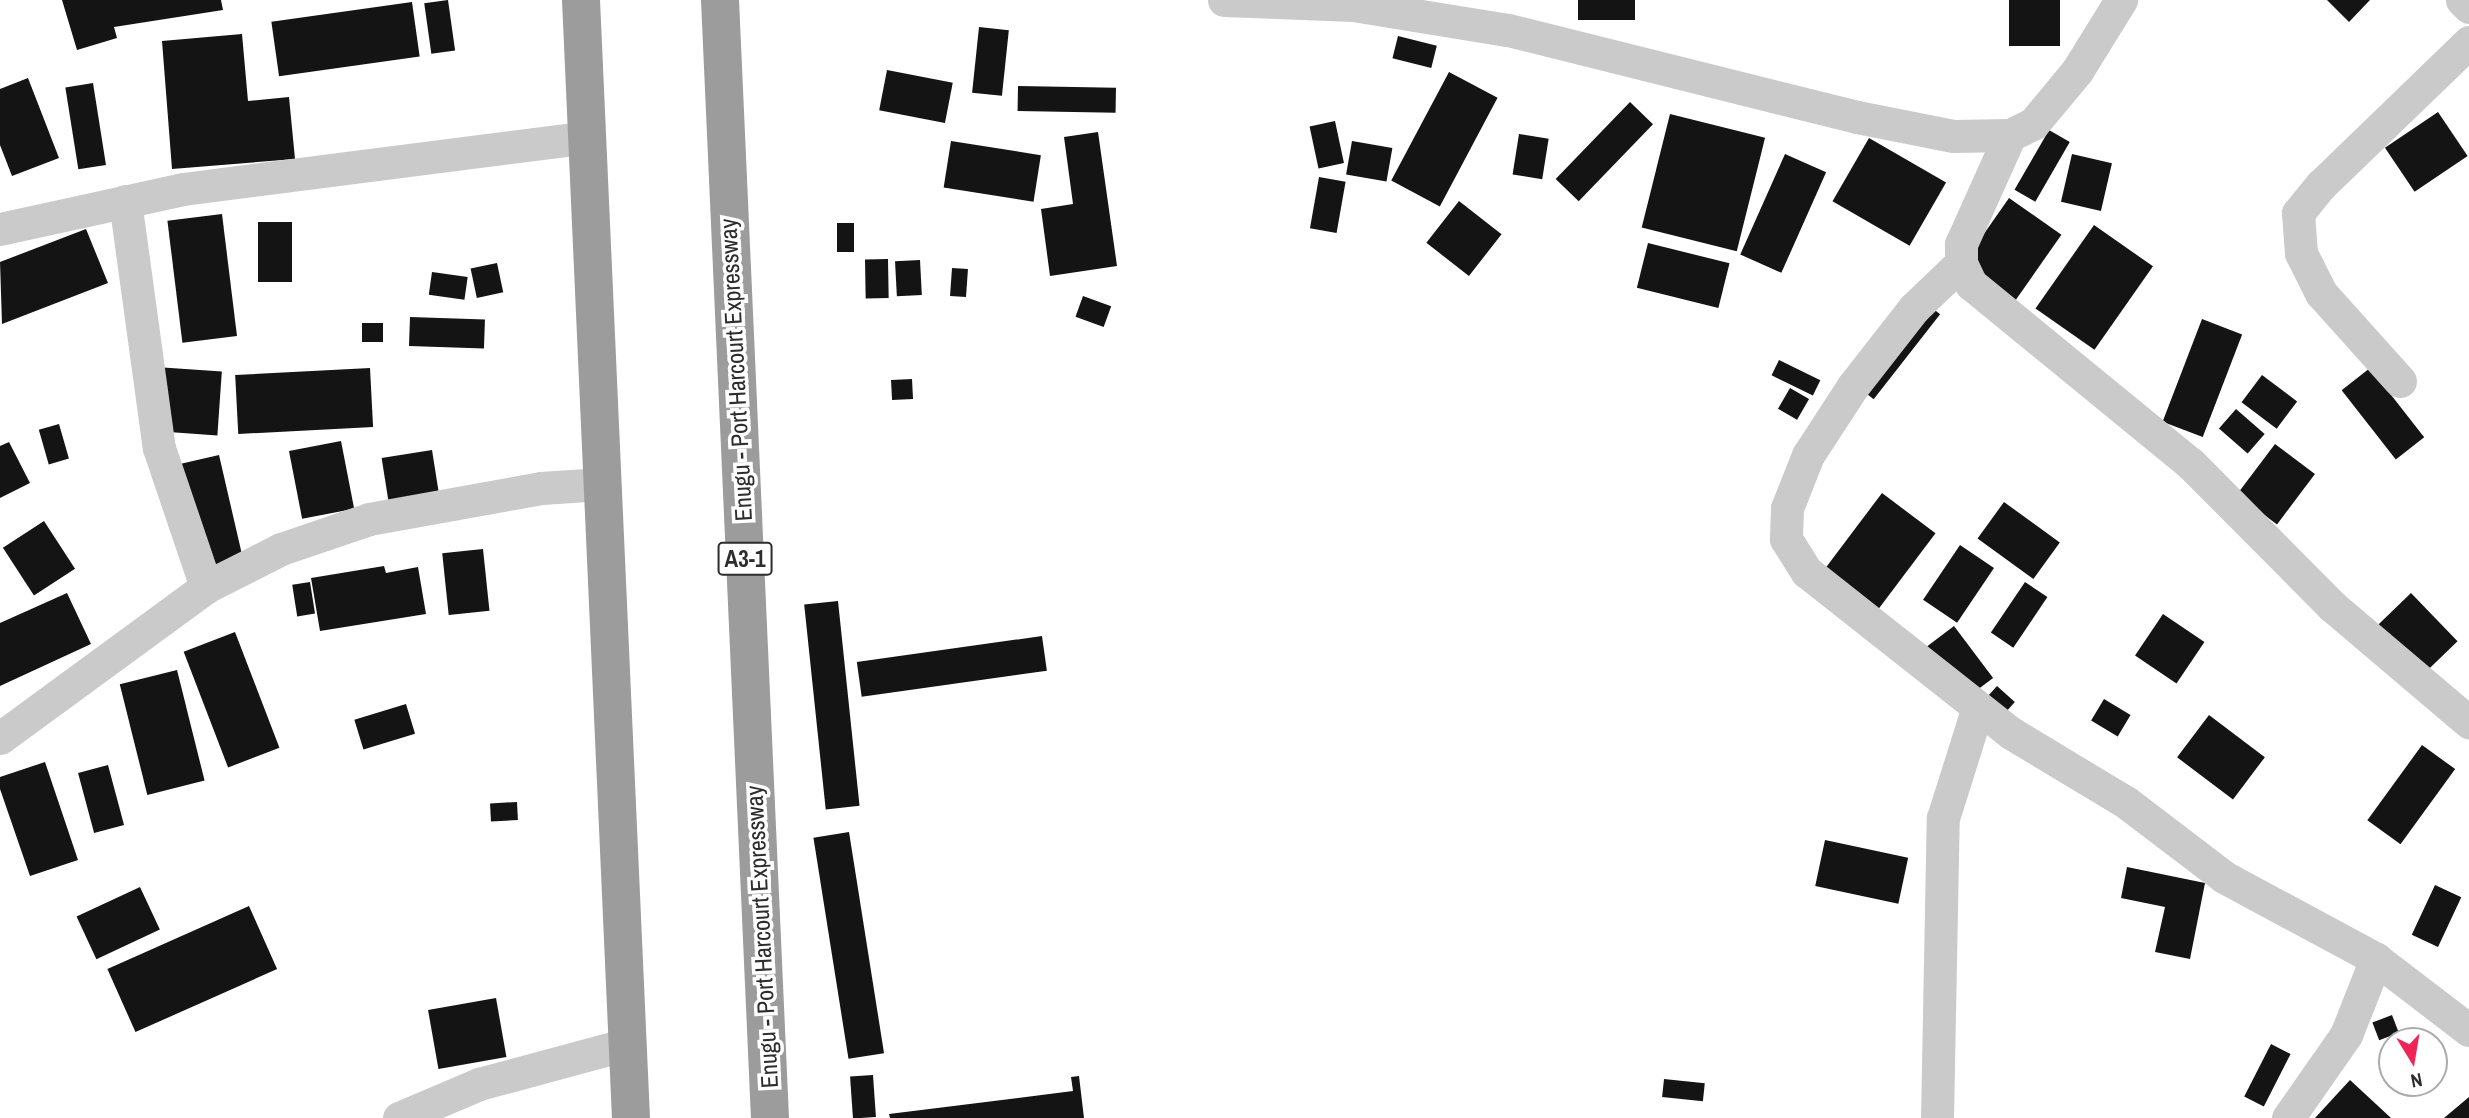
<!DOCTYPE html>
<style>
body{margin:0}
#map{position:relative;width:2469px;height:1118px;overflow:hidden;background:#fff;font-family:"Archivo Narrow",sans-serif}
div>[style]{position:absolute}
.building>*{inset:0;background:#141414;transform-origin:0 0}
.minor>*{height:33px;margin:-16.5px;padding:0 16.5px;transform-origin:16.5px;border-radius:16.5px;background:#cacaca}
.trunk>*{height:38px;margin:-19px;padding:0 19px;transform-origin:19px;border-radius:19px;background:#9c9c9c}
span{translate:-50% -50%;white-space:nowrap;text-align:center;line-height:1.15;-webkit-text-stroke:7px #fff;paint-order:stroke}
.shield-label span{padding:2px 5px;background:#fff;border:2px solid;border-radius:5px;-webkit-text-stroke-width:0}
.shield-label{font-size:23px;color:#2d2d2d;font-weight:700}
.street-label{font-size:24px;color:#2d2d2d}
.north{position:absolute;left:2378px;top:1027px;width:70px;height:70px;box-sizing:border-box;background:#fff;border:2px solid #ababab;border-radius:50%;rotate:169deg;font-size:19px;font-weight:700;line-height:28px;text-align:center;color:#2d2d2d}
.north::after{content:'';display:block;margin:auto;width:24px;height:32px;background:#ed2657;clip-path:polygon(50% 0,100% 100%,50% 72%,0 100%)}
</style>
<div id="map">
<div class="building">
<div style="clip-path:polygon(62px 0,221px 0,223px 10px,114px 27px,117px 38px,77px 50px)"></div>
<div style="left:448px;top:0;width:51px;height:24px;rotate:82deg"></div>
<div style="left:1578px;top:0;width:57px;height:20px"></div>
<div style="left:2009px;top:0;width:51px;height:46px"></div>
<div style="clip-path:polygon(2327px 0,2370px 0,2349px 22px)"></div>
<div style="left:412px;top:2px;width:55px;height:142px;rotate:82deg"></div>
<div style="left:979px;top:27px;width:30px;height:66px;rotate:6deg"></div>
<div style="clip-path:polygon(242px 34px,248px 101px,289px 97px,295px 159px,172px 169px,162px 41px)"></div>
<div style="left:1398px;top:36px;width:40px;height:23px;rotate:14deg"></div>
<div style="left:887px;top:70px;width:67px;height:41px;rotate:11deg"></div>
<div style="left:1449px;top:72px;width:55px;height:123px;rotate:28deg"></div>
<div style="clip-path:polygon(28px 78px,59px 158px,12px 176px,0 145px,0 89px)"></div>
<div style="left:93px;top:83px;width:83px;height:28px;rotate:81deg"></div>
<div style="left:1018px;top:86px;width:98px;height:25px;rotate:1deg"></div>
<div style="left:1630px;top:102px;width:32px;height:107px;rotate:44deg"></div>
<div style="left:2438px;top:112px;width:53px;height:64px;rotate:56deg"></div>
<div style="left:1670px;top:114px;width:98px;height:117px;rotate:14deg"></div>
<div style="left:1335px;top:121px;width:43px;height:26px;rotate:78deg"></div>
<div style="left:2049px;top:130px;width:24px;height:69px;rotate:30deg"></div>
<div style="clip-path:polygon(1098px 132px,1117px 266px,1050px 276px,1041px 209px,1073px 204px,1064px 137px)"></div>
<div style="left:1519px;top:134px;width:30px;height:41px;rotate:9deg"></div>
<div style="left:1869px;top:138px;width:89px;height:73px;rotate:30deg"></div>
<div style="left:951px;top:141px;width:91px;height:47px;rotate:9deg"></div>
<div style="left:1352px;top:141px;width:41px;height:34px;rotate:10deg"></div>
<div style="left:1785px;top:154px;width:45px;height:110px;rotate:24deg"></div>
<div style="left:2072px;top:154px;width:41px;height:49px;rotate:13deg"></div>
<div style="left:1319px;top:177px;width:27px;height:52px;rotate:10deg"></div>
<div style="left:2009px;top:198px;width:64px;height:99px;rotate:35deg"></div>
<div style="left:1459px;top:201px;width:54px;height:53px;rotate:38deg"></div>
<div style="left:222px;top:214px;width:123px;height:55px;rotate:83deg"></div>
<div style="left:258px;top:222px;width:34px;height:60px"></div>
<div style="left:837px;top:223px;width:17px;height:29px"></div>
<div style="left:2094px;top:225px;width:72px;height:102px;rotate:35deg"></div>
<div style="clip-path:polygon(86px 229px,108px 283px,2px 324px,0 262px)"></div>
<div style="left:1648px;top:243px;width:84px;height:46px;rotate:14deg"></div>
<div style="left:888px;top:259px;width:39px;height:23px;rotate:89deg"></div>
<div style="left:920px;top:260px;width:35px;height:25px;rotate:87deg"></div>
<div style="left:497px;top:263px;width:30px;height:27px;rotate:78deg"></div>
<div style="left:952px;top:268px;width:16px;height:28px;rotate:4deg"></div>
<div style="left:432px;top:272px;width:36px;height:23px;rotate:8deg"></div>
<div style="left:1083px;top:296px;width:30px;height:22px;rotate:20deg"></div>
<div style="left:1922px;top:300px;width:23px;height:108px;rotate:38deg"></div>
<div style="left:410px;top:317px;width:75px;height:29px;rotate:2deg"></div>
<div style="left:2202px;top:319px;width:43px;height:110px;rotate:21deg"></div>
<div style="left:362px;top:323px;width:21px;height:19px"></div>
<div style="left:1779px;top:360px;width:46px;height:17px;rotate:26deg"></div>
<div style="left:156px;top:367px;width:66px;height:64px;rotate:4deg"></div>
<div style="left:370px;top:368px;width:59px;height:135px;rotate:87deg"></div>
<div style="left:2370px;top:368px;width:88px;height:36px;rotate:52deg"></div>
<div style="left:2262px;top:375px;width:44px;height:34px;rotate:37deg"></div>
<div style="left:912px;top:379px;width:20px;height:21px;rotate:87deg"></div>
<div style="left:1790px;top:388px;width:22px;height:24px;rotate:30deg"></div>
<div style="left:2236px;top:409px;width:38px;height:26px;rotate:41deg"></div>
<div style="left:59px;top:424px;width:36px;height:21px;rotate:74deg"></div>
<div style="left:341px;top:441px;width:69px;height:53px;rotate:79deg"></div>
<div style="clip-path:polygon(9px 442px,30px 483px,0 498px,0 446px)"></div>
<div style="left:2275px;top:444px;width:50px;height:63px;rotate:37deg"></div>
<div style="left:432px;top:450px;width:43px;height:51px;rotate:81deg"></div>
<div style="left:219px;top:455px;width:106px;height:49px;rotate:77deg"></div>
<div style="left:1882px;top:493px;width:67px;height:106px;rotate:37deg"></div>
<div style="left:2004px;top:502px;width:69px;height:45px;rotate:36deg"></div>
<div style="left:44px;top:521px;width:57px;height:49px;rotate:57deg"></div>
<div style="left:1960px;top:545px;width:41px;height:66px;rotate:34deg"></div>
<div style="left:483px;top:549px;width:62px;height:41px;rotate:84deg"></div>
<div style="clip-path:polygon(384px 566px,386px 573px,418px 567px,426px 614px,320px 631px,311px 578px)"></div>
<div style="left:310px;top:582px;width:32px;height:18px;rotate:81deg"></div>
<div style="left:2025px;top:582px;width:27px;height:61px;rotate:34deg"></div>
<div style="clip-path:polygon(67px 593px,91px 644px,0 686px,0 623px)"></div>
<div style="left:2411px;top:593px;width:67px;height:59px;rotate:46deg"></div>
<div style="left:838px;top:601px;width:206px;height:34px;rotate:84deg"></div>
<div style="left:2163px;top:614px;width:50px;height:50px;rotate:34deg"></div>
<div style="left:1954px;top:626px;width:65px;height:36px;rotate:53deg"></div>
<div style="left:235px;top:632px;width:124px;height:55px;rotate:69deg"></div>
<div style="left:1042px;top:636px;width:35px;height:187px;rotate:82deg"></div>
<div style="left:177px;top:670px;width:114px;height:59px;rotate:76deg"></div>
<div style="left:1997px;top:686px;width:24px;height:25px;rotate:42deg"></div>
<div style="left:2104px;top:699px;width:31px;height:25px;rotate:31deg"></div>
<div style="left:406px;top:704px;width:31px;height:54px;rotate:73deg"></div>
<div style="left:2209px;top:715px;width:70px;height:53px;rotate:37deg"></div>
<div style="left:2422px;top:745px;width:41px;height:93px;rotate:36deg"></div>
<div style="clip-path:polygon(45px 762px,78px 860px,30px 876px,0 789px,0 777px)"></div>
<div style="left:108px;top:765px;width:62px;height:31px;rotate:75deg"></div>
<div style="left:517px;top:802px;width:18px;height:27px;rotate:87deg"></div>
<div style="left:849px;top:832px;width:224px;height:36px;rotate:81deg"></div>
<div style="left:1825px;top:840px;width:85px;height:47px;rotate:12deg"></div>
<div style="clip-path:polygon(2127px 867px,2205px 883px,2190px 959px,2155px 952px,2165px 907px,2121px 898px)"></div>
<div style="left:2435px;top:885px;width:29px;height:55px;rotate:25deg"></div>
<div style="left:140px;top:887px;width:47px;height:70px;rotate:65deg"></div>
<div style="left:249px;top:906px;width:69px;height:155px;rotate:66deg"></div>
<div style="left:496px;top:998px;width:60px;height:69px;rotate:80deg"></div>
<div style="left:2392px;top:1015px;width:19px;height:21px;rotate:69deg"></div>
<div style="left:2271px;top:1044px;width:22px;height:59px;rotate:27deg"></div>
<div style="left:873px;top:1075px;width:42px;height:23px;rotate:86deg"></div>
<div style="clip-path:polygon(1079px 1076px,1084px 1118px,890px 1118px,889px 1114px,1073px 1091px,1071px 1077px)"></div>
<div style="left:1664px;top:1079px;width:41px;height:18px;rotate:6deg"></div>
<div style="clip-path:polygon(2350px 1080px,2391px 1118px,2315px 1118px)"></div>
<div style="clip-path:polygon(2469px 1097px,2469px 1118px,2444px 1118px)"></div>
</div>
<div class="minor">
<div style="left:1224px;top:0;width:129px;rotate:2.2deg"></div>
<div style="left:1353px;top:5px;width:157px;rotate:9.2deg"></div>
<div style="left:1508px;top:30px;width:360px;rotate:14deg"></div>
<div style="left:1857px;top:117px;width:98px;rotate:11.2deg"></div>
<div style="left:1953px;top:136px;width:57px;rotate:-1deg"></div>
<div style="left:2010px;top:135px;width:25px;rotate:-26deg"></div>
<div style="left:2033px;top:124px;width:69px;rotate:-50.3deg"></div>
<div style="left:2077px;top:71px;width:84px;rotate:-58.2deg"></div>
<div style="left:2462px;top:0;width:10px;rotate:45deg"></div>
<div style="left:2010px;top:135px;width:120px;rotate:114.2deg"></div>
<div style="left:1961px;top:244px;width:19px;rotate:90deg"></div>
<div style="left:1961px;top:263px;width:23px;rotate:65deg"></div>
<div style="left:1971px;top:284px;width:283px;rotate:39.3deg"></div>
<div style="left:2190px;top:463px;width:202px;rotate:45.2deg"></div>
<div style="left:2332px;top:606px;width:180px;rotate:40.3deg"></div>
<div style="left:125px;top:201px;width:249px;rotate:82.2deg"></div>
<div style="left:159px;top:448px;width:147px;rotate:71.3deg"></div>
<div style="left:0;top:229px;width:187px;rotate:-12.3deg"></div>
<div style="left:183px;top:189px;width:407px;rotate:-7.3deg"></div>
<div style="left:1961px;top:263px;width:65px;rotate:136.2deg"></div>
<div style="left:1914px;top:308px;width:99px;rotate:128deg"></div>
<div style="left:1853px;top:386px;width:82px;rotate:123.1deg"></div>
<div style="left:1808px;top:455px;width:57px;rotate:111.6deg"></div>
<div style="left:1787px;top:508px;width:31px;rotate:92deg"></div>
<div style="left:1786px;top:539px;width:39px;rotate:58deg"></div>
<div style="left:1807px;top:572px;width:260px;rotate:38.3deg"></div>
<div style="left:2011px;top:733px;width:135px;rotate:31.1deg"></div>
<div style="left:2127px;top:803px;width:122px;rotate:37.3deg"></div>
<div style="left:2224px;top:877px;width:173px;rotate:28.3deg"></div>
<div style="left:2376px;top:959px;width:117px;rotate:37.4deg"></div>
<div style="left:2400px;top:381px;width:118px;rotate:-131.9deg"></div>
<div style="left:2321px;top:293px;width:45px;rotate:-116.6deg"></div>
<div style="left:2301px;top:253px;width:40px;rotate:-94.3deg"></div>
<div style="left:2298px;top:213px;width:36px;rotate:-51deg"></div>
<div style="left:2321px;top:185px;width:206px;rotate:-44deg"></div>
<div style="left:0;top:738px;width:255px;rotate:-36.2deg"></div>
<div style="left:206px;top:587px;width:84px;rotate:-26.9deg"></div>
<div style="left:281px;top:549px;width:93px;rotate:-18.8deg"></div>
<div style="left:369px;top:519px;width:175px;rotate:-10.2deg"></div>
<div style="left:541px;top:488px;width:61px;rotate:-3.8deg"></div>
<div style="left:399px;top:1118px;width:87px;rotate:-23deg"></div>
<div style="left:479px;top:1084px;width:153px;rotate:-15.1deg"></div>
<div style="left:1937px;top:1118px;width:300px;rotate:-88.9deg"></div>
<div style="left:1943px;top:818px;width:116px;rotate:-72.5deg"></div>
<div style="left:2288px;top:1118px;width:101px;rotate:-55.1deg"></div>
<div style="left:2346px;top:1035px;width:82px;rotate:-68.5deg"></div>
</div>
<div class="trunk">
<div style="left:581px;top:0;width:1119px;rotate:87.44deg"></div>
<div style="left:720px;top:0;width:1119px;rotate:87.44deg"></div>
</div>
<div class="shield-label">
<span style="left:745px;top:559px">A3-1</span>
</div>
<div class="street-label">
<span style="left:736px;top:370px;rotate:-93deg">Enugu - Port Harcourt Expressway</span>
<span style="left:762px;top:937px;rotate:-93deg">Enugu - Port Harcourt Expressway</span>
</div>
<div class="north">N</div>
</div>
